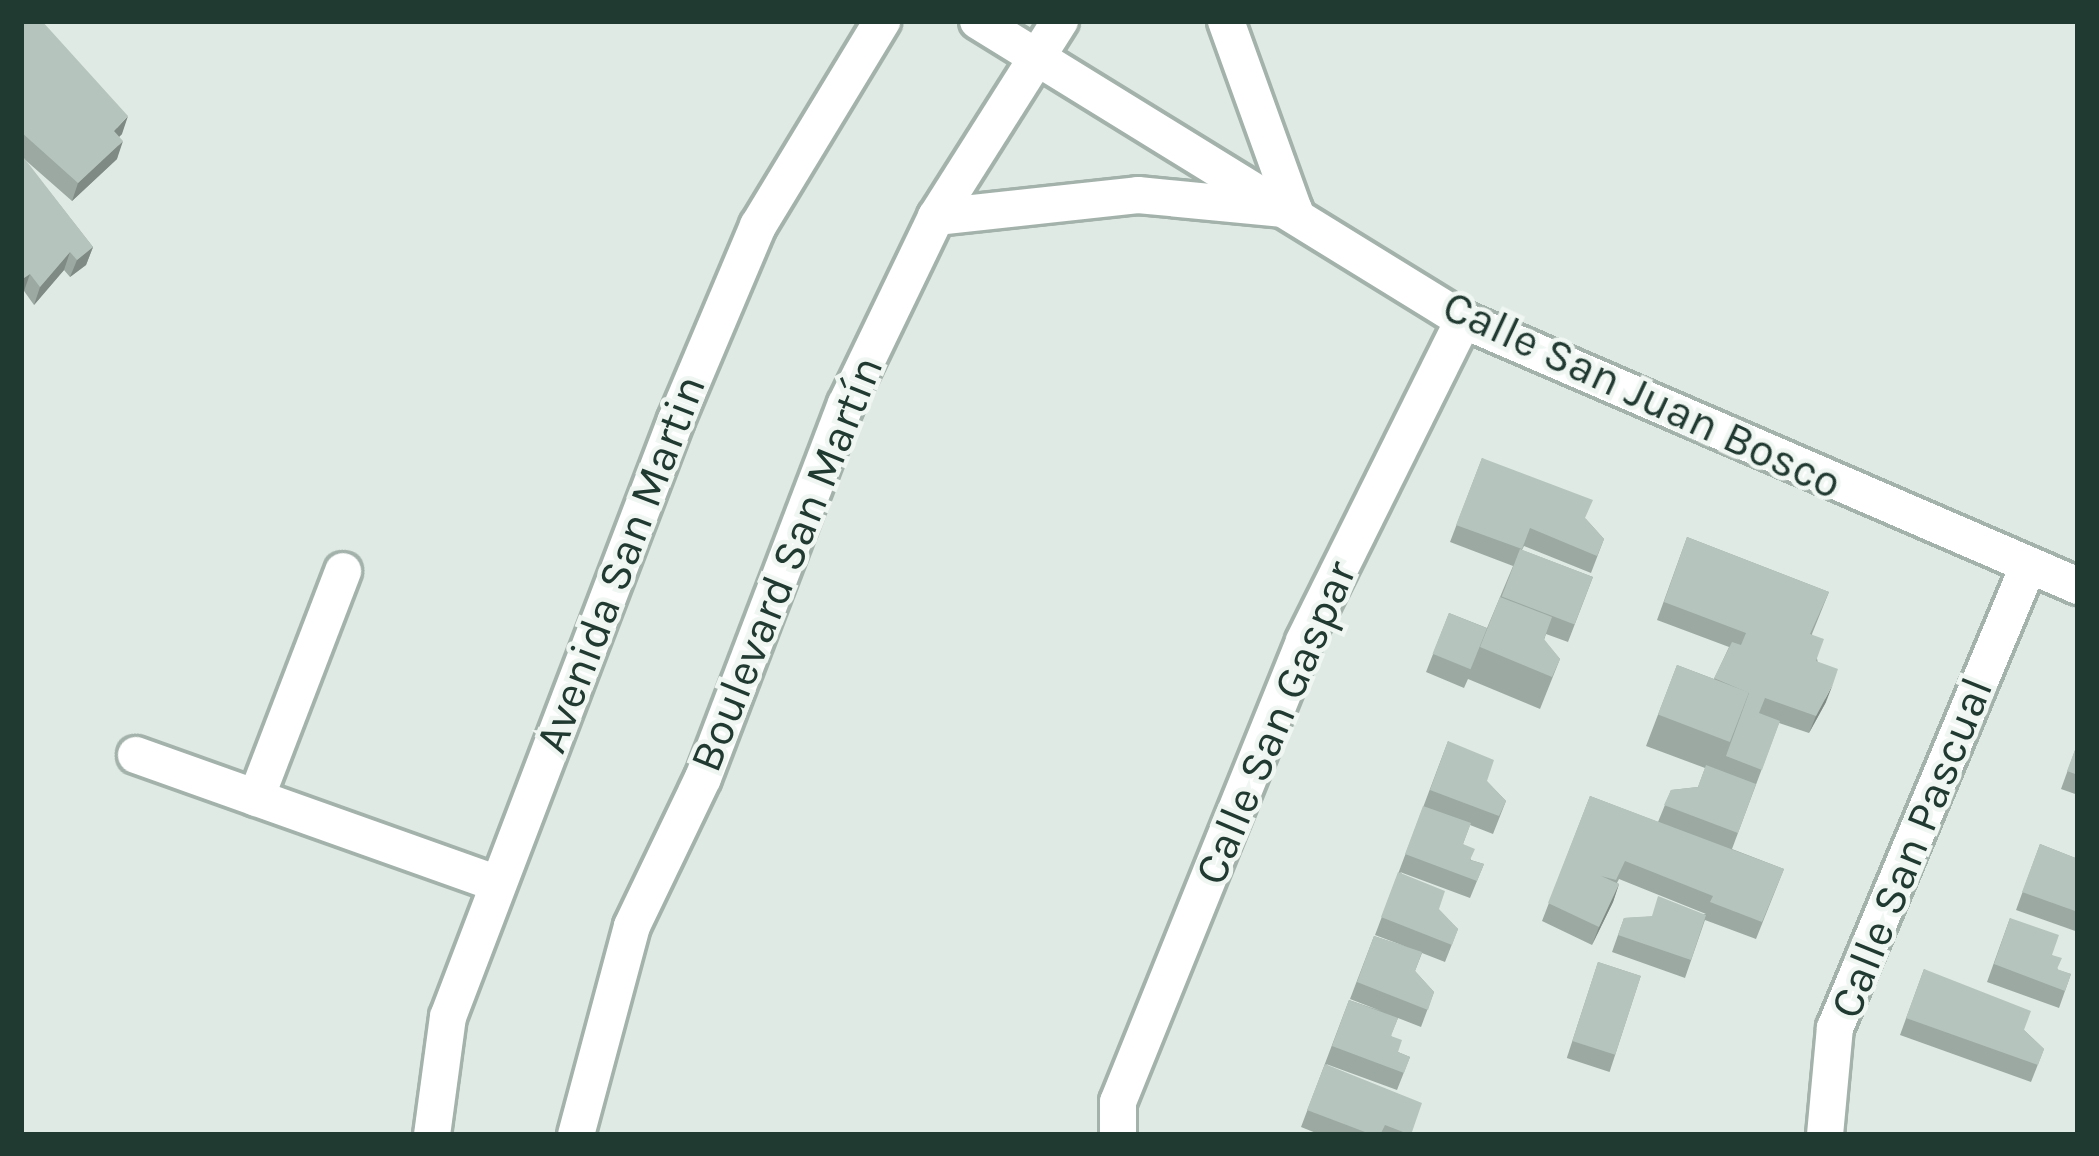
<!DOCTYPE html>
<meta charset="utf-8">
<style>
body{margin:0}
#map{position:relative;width:2099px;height:1156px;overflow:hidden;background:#e0eae5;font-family:Karla,sans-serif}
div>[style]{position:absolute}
.roads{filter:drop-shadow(3px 0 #a3b2ab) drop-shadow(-3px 0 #a3b2ab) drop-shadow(0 3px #a3b2ab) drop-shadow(0 -3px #a3b2ab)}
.minor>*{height:36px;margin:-18px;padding:0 18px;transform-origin:18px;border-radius:18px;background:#fff}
.tertiary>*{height:36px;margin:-18px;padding:0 18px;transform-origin:18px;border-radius:18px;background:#fff}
.wall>*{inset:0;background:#9ca9a3;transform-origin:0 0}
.shaded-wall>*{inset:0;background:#7f8a84}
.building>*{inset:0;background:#b5c5bd;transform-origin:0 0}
span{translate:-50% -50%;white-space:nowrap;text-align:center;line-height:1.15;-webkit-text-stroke:9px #f0f7f3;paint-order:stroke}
.street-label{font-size:45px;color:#213a31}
.frame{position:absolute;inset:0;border:24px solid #213a31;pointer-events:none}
</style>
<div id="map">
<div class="roads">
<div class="minor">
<div style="left:136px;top:755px;width:384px;rotate:19.6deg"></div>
<div style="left:256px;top:798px;width:243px;rotate:-69deg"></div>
<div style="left:1118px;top:1135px;width:33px;rotate:-90deg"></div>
<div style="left:1118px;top:1102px;width:497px;rotate:-68deg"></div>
<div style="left:1304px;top:641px;width:358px;rotate:-63.6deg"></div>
<div style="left:1825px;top:1135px;width:107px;rotate:-84.7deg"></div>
<div style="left:1835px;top:1028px;width:498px;rotate:-67.3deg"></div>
</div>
<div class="tertiary">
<div style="left:978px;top:21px;width:570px;rotate:31.65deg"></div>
<div style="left:1463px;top:320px;width:670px;rotate:23.39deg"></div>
<div style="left:936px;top:217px;width:203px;rotate:-6.2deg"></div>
<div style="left:1138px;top:195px;width:157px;rotate:5.5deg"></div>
<div style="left:1294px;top:210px;width:201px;rotate:-109.8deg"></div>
<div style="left:432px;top:1135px;width:119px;rotate:-82.3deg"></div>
<div style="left:448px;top:1017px;width:639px;rotate:-69.1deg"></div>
<div style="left:676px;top:420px;width:211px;rotate:-67.1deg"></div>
<div style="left:758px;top:226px;width:240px;rotate:-58.8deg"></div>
<div style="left:576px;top:1135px;width:216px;rotate:-75deg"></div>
<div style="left:632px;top:926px;width:164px;rotate:-64.4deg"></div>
<div style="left:703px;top:778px;width:400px;rotate:-69.1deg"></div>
<div style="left:846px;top:404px;width:208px;rotate:-64.3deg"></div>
<div style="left:936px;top:217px;width:232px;rotate:-57.7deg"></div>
</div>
</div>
<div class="wall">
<div style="clip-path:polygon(21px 22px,122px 134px,119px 137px,117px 159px,72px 201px,23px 158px,93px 247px,86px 265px,70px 277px,64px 270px,34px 305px,24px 291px,21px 293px)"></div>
<div style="clip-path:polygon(1482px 458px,1586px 519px,1604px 539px,1591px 573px,1524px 546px,1522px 550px,1593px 577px,1568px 642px,1546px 634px,1544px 640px,1560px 659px,1540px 709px,1468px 679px,1464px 688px,1426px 672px,1449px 613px,1487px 628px,1513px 566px,1450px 542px)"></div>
<div style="clip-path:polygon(1687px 537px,1829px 592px,1812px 634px,1826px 702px,1809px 733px,1779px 723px,1732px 849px,1784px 869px,1756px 939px,1705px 920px,1685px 978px,1612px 952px,1624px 918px,1706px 914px,1619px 879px,1617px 883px,1619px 884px,1613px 902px,1592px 945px,1542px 921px,1590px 796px,1658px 822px,1671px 790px,1698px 787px,1705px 768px,1646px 746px,1677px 665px,1714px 679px,1729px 647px,1657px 620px)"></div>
<div style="clip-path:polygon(1448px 741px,1506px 801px,1493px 834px,1470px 825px,1463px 844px,1471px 860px,1484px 864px,1470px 898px,1400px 872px,1458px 929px,1445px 962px,1422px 953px,1415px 971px,1434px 992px,1421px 1027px,1398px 1018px,1391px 1035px,1398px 1052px,1410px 1057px,1397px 1090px,1326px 1064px,1411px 1135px,1321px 1135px,1301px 1127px,1349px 1000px,1381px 1011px,1350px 999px,1374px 936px,1407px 947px,1375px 935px)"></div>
<div style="clip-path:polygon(2078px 742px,2078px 795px,2061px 789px)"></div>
<div style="clip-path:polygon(2040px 844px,2078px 859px,2078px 932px,2016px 910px)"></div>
<div style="clip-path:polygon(2010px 918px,2052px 955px,2058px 970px,2071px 974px,2059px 1008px,1987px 982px)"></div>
<div style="left:1598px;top:962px;width:45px;height:101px;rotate:18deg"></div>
<div style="clip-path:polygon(1924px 969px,2024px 1030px,2044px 1049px,2031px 1082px,1900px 1035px)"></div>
</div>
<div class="shaded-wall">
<div style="clip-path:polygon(128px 116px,122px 134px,107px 148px,114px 131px)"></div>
<div style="clip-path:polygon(123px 141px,117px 159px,72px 201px,78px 183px)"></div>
<div style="clip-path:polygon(93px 247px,86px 265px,70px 277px,77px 260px)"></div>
<div style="clip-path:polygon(70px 252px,64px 270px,34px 305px,40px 287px)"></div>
<div style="clip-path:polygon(30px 274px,24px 291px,21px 293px,24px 278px)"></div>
<div style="clip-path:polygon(1833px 684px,1826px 702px,1809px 733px,1816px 716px)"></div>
<div style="clip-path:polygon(1619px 884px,1613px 902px,1592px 945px,1599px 927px)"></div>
</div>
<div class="building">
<div style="clip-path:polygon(22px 21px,42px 21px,128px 116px,114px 131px,123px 141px,78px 183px,21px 132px)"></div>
<div style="clip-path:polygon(21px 154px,93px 247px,77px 260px,70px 252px,40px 287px,30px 274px,24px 278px,21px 275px)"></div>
<div style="clip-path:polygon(1482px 458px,1593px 500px,1585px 518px,1604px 539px,1597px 556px,1530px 528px,1522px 549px,1456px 525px)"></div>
<div style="clip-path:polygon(1687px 537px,1829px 592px,1810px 634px,1824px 639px,1816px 661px,1838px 669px,1833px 684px,1816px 716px,1765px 698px,1759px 713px,1780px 721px,1762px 770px,1726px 756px,1749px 693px,1714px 678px,1732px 642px,1741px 645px,1746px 633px,1664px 602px)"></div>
<div style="left:1520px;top:549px;width:78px;height:51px;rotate:21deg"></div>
<div style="clip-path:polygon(1500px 597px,1552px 617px,1544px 639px,1560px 659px,1552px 677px,1480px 647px)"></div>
<div style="left:1449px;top:613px;width:41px;height:44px;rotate:22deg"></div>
<div style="left:1677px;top:665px;width:77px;height:53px;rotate:21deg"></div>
<div style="clip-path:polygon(1448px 741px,1494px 760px,1487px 781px,1506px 801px,1499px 816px,1430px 790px)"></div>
<div style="clip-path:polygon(2078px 742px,2078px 775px,2067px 771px)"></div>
<div style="clip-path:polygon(1706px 765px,1756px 784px,1738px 833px,1664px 805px,1671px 790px,1698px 787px)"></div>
<div style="clip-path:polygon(1590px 796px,1784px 869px,1762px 922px,1710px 902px,1713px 896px,1625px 861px,1616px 880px,1601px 876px,1619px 884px,1599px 927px,1548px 903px)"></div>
<div style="clip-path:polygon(1423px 806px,1471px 823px,1463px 844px,1475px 849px,1470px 860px,1484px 864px,1477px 881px,1405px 854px)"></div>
<div style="clip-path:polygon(2040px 844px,2078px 859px,2078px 912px,2022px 892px)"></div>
<div style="clip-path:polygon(1398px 872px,1445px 891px,1439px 909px,1458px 929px,1452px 945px,1381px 917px)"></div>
<div style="clip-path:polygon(1658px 896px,1706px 915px,1691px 960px,1618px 935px,1624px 918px,1652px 916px)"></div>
<div style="clip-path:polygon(2010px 918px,2059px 935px,2052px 955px,2062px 958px,2057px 969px,2071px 974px,2065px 991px,1994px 964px)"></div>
<div style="clip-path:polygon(1374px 936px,1422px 952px,1415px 971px,1434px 992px,1428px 1010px,1357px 982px)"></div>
<div style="left:1598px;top:962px;width:45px;height:83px;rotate:18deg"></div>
<div style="clip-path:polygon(1924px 969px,2031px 1011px,2024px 1030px,2044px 1049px,2038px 1065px,1906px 1018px)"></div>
<div style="clip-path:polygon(1349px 1000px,1398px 1018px,1391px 1036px,1402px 1040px,1398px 1052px,1410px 1057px,1404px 1073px,1332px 1046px)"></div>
<div style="clip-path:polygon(1325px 1064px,1422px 1103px,1411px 1135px,1385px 1125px,1380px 1135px,1373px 1135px,1307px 1110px)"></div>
</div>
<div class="street-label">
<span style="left:1642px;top:395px;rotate:25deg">Calle San Juan Bosco</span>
<span style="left:621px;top:564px;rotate:-69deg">Avenida San Martin</span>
<span style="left:787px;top:564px;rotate:-68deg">Boulevard San Martín</span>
<span style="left:1276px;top:723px;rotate:-67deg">Calle San Gaspar</span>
<span style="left:1912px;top:848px;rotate:-68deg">Calle San Pascual</span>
</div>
<div class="frame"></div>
</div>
